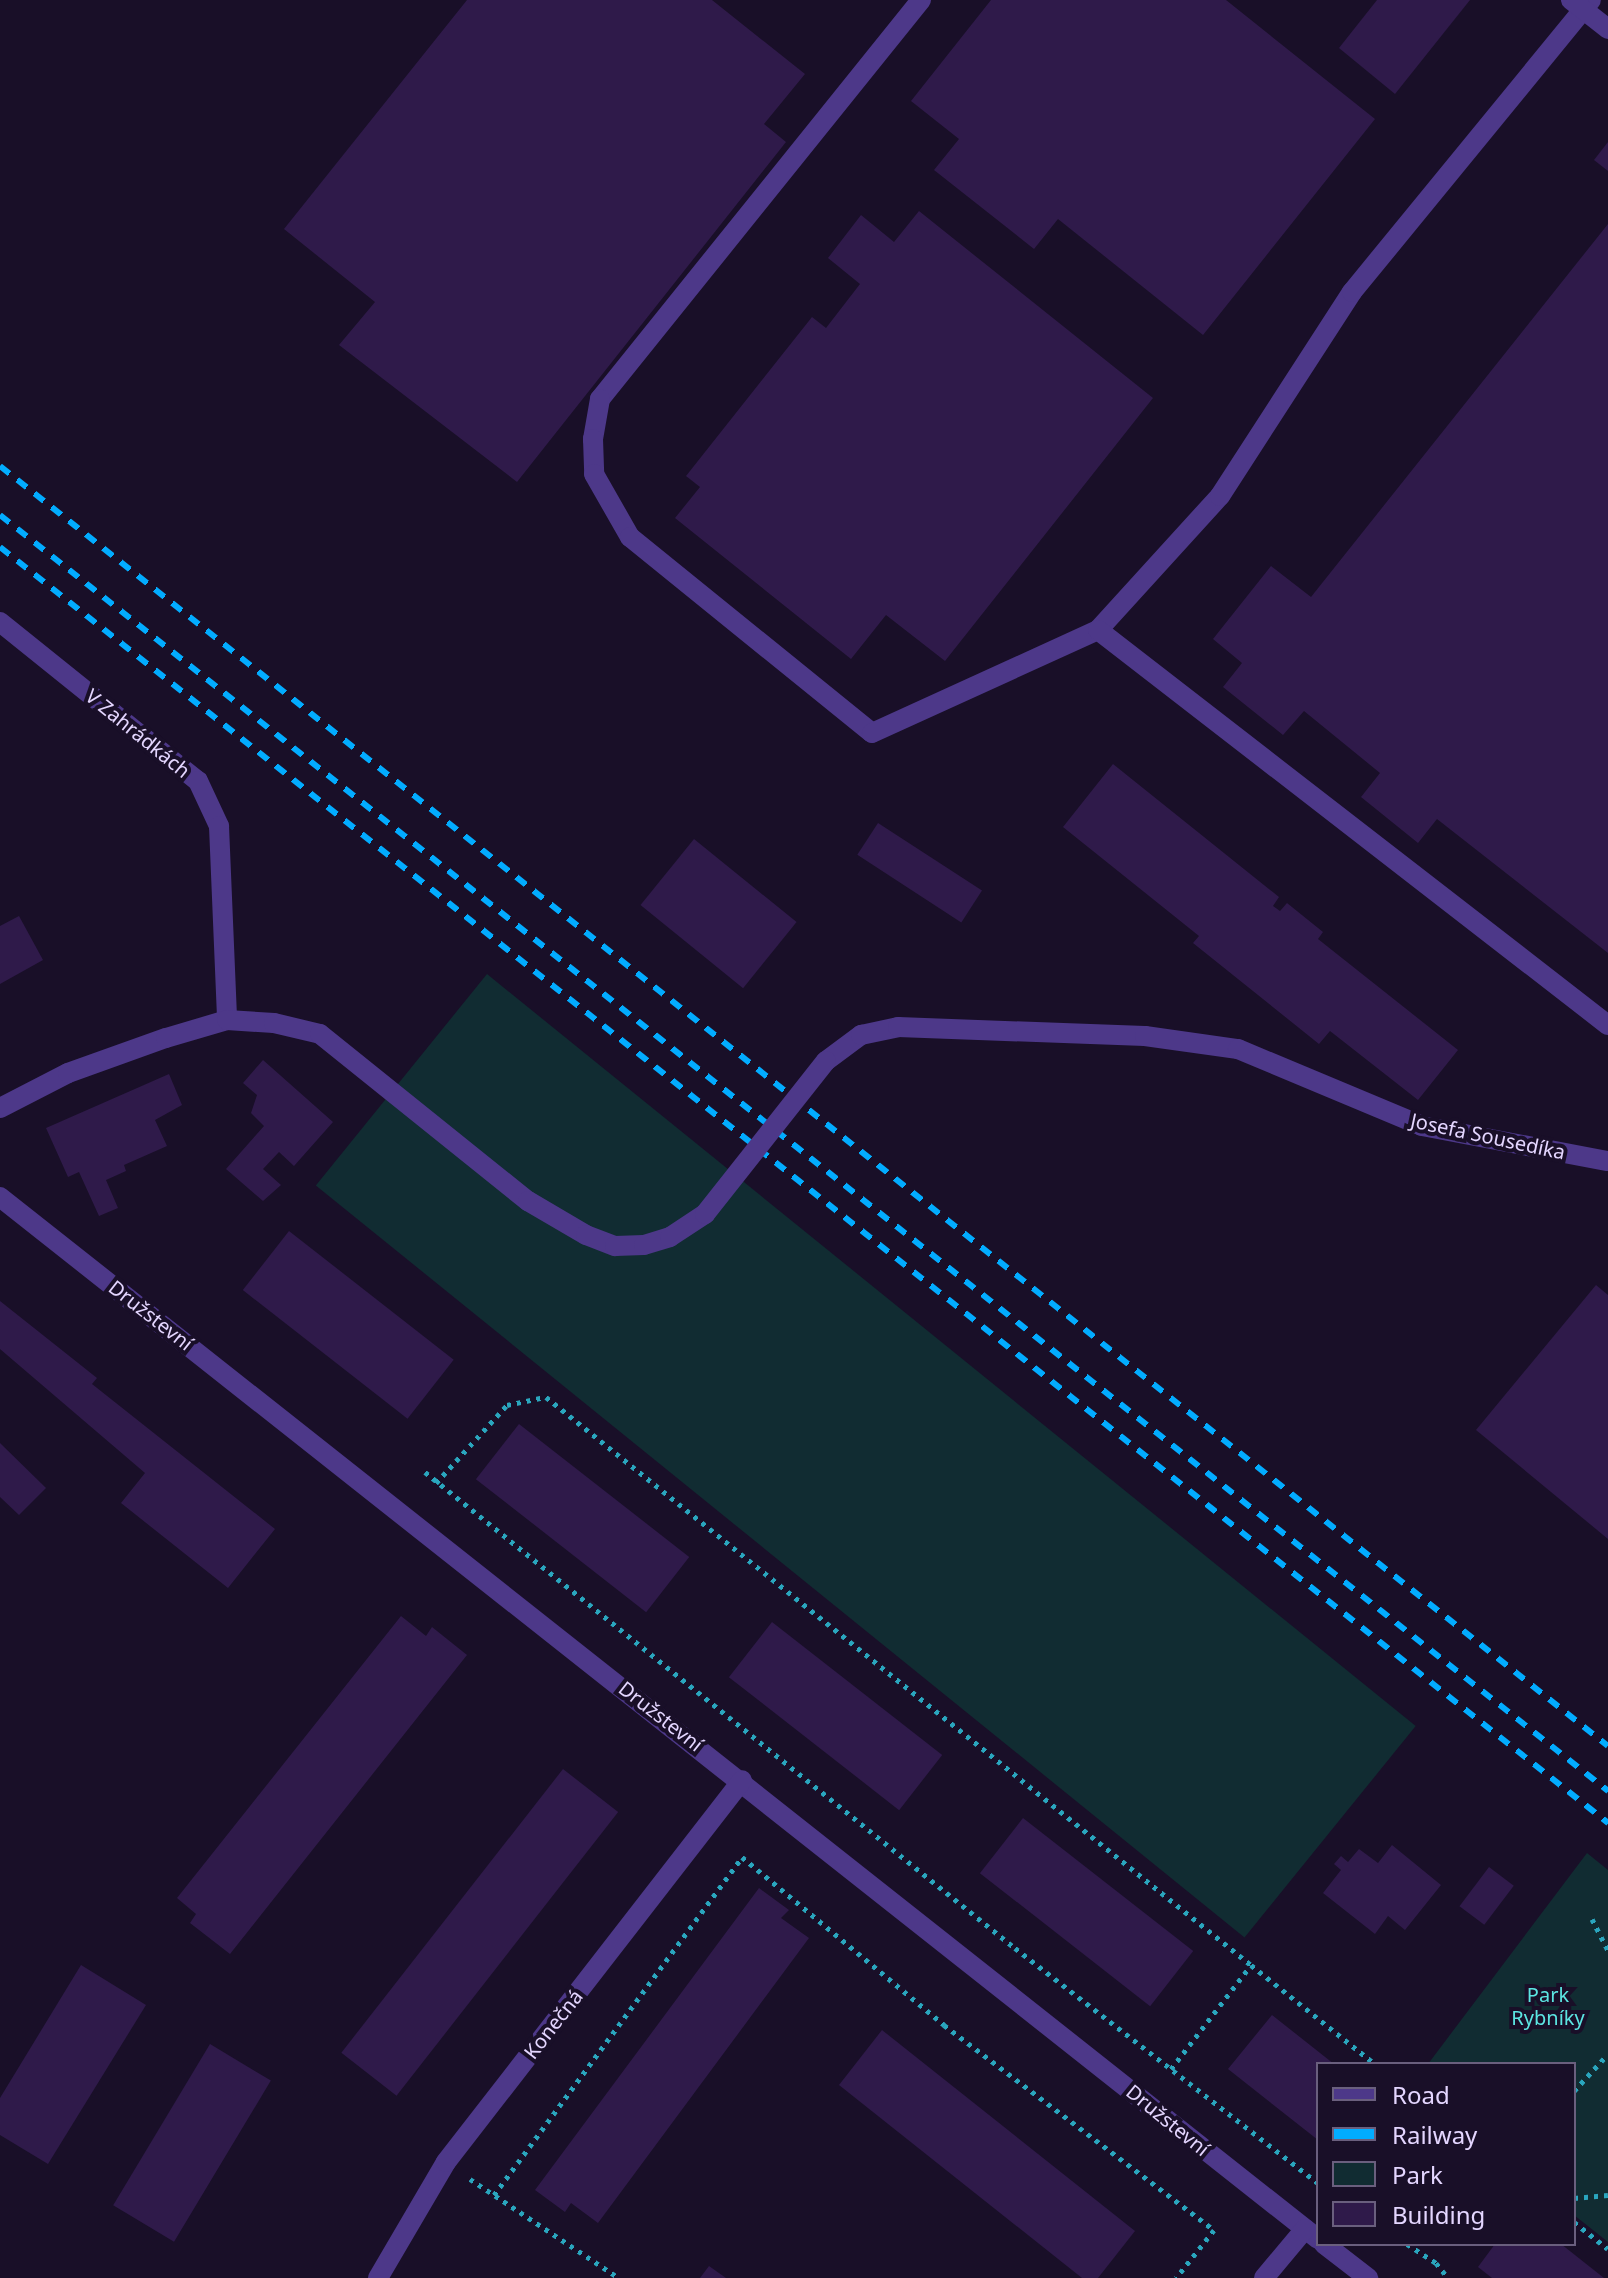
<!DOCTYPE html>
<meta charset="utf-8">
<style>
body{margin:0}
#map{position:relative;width:1608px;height:2278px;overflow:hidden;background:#190f28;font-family:"Noto Sans",sans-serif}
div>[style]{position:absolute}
.green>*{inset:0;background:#112c32;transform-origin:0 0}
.building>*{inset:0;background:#2f1a4a;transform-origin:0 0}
.path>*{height:5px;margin-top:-2.5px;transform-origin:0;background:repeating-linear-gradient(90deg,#2aa6be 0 4px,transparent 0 10px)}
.minor>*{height:20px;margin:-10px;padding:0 10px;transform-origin:10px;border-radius:10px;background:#4d3889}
.rail>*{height:6px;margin-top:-3px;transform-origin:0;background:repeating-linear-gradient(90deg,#02acff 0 12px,transparent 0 22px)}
.minor-bridge>*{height:20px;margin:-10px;padding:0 10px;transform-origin:10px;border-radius:10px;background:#4d3889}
span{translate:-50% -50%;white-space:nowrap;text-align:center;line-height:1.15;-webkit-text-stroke:8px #190f28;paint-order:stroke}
.street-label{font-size:20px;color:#e4d6ff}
.park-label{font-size:20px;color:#5ce5e2}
.legend{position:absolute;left:1316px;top:2062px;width:260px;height:184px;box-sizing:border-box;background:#190f28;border:2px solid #6a5f7e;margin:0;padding:10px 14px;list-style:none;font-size:24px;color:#e4d6ff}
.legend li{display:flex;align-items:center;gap:16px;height:40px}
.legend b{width:40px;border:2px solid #6a5f7e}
</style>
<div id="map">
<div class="green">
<div style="left:487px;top:974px;width:1195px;height:272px;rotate:39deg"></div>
<div style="clip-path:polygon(1587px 1853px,1608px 1870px,1608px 2242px,1574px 2215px,1574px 2064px,1428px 2064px)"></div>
</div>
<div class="building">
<div style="clip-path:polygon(467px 0,712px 0,805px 74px,764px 124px,786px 142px,517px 482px,339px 345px,375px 302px,284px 229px)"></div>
<div style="clip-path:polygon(991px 0,1226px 0,1375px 119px,1203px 335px,1058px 219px,1034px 249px,934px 170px,959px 139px,911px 101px)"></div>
<div style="clip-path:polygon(1377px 0,1470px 0,1395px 94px,1339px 48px)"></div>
<div style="clip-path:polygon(1608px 142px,1608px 171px,1594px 160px)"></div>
<div style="clip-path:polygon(919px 211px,1153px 398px,945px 661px,886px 615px,851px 659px,675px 518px,700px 487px,686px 476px,812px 317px,826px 328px,860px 284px,828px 258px,861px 215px,894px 242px)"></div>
<div style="clip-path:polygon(1608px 224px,1608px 953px,1437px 819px,1418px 843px,1361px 797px,1380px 773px,1304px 711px,1283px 735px,1223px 687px,1242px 663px,1213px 639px,1271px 566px,1311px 597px)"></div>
<div style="clip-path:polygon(1113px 764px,1279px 897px,1273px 906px,1280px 911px,1287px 903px,1323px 932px,1318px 939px,1458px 1050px,1418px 1100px,1330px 1031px,1319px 1044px,1193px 943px,1199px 936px,1063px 827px)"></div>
<div style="left:878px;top:823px;width:124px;height:38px;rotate:33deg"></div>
<div style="left:694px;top:839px;width:132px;height:85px;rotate:39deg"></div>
<div style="clip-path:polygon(19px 916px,43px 960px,0 984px,0 926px)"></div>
<div style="clip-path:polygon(263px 1060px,333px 1122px,294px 1166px,279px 1152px,263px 1169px,281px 1185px,263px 1201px,226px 1169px,264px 1126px,251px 1113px,257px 1095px,243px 1083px)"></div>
<div style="clip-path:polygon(169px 1074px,182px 1105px,155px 1120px,167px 1146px,124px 1165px,126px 1171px,106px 1180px,118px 1208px,99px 1216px,79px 1172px,68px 1177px,46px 1128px)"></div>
<div style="left:289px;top:1231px;width:209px;height:75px;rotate:38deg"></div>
<div style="clip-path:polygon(1596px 1285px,1608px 1295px,1608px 1539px,1476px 1430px)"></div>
<div style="clip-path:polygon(0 1301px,97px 1378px,92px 1384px,275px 1529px,228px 1588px,121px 1503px,145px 1473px,0 1349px)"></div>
<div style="left:519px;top:1424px;width:216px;height:70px;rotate:38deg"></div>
<div style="clip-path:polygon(0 1443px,46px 1488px,19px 1515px,0 1497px)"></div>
<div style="clip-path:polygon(401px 1616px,426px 1636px,432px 1627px,467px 1655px,230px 1954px,190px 1923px,196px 1914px,177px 1898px)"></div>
<div style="left:772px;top:1622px;width:216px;height:70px;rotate:38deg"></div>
<div style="left:563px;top:1769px;width:70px;height:360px;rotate:38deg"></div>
<div style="left:1023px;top:1818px;width:216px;height:70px;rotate:38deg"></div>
<div style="clip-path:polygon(1392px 1845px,1441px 1885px,1405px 1930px,1388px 1916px,1375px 1934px,1323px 1893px,1341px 1870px,1334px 1864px,1341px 1856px,1348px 1862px,1359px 1849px,1378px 1863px)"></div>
<div style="left:1489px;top:1867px;width:31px;height:49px;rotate:37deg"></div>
<div style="clip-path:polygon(759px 1888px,789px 1910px,781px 1918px,809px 1938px,598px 2223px,571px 2203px,565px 2212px,535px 2190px)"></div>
<div style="clip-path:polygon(81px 1965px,146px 2005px,48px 2164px,0 2135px,0 2098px)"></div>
<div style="clip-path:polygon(1272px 2015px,1334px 2064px,1318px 2064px,1318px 2140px,1228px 2069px)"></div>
<div style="clip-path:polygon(882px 2030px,1135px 2231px,1098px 2278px,1082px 2278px,839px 2085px)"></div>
<div style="left:210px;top:2044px;width:71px;height:188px;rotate:31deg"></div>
<div style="clip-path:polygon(1495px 2244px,1561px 2244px,1604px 2278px,1492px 2278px,1478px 2267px)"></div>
<div style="clip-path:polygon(709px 2266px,726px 2278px,700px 2278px)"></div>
</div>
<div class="path">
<div style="left:425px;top:1472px;width:758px;rotate:38.9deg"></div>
<div style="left:1015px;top:1948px;width:383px;rotate:37.8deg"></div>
<div style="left:436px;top:1483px;width:105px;rotate:-47.7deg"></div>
<div style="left:507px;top:1405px;width:40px;rotate:-12deg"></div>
<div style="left:546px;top:1397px;width:905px;rotate:38.86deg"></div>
<div style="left:1592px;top:1919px;width:35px;rotate:63deg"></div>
<div style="left:1171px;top:2069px;width:131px;rotate:-52.4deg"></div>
<div style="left:1251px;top:1965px;width:159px;rotate:38.6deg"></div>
<div style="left:1574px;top:2091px;width:50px;rotate:-47.4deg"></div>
<div style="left:470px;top:2179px;width:179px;rotate:33.6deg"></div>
<div style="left:494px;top:2195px;width:419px;rotate:-53.7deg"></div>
<div style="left:742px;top:1857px;width:263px;rotate:39.7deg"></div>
<div style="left:944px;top:2025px;width:339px;rotate:37.2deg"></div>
<div style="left:1214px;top:2230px;width:61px;rotate:128.4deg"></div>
<div style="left:1574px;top:2198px;width:34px;rotate:-5deg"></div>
<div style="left:1574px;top:2222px;width:43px;rotate:38.5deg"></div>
<div style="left:1407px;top:2244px;width:35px;rotate:33deg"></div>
<div style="left:1436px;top:2263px;width:19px;rotate:51deg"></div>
</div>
<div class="minor">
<div style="left:921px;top:0;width:512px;rotate:128.82deg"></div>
<div style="left:600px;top:399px;width:41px;rotate:99.9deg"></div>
<div style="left:593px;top:439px;width:35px;rotate:88deg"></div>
<div style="left:594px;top:474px;width:73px;rotate:60.3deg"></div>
<div style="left:630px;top:537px;width:311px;rotate:39deg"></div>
<div style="left:872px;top:733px;width:248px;rotate:-24.5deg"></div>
<div style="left:1098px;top:630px;width:181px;rotate:-47.7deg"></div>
<div style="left:1220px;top:496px;width:243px;rotate:-57.1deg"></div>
<div style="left:1352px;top:292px;width:377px;rotate:-50.7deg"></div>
<div style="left:1571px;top:0;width:47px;rotate:38.1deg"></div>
<div style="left:0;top:622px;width:254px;rotate:38.8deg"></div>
<div style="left:198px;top:781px;width:50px;rotate:65deg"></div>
<div style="left:219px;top:826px;width:194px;rotate:87.6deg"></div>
<div style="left:1098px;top:630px;width:645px;rotate:37.76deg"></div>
<div style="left:826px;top:1061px;width:44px;rotate:-36.6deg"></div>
<div style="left:861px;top:1035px;width:38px;rotate:-12deg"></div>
<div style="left:898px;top:1027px;width:247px;rotate:2.1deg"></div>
<div style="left:1145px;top:1036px;width:94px;rotate:8deg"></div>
<div style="left:1238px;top:1049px;width:199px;rotate:22.7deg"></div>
<div style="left:1422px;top:1126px;width:189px;rotate:10.7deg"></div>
<div style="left:0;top:1108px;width:76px;rotate:-27.2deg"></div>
<div style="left:68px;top:1073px;width:104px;rotate:-19.7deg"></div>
<div style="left:166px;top:1038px;width:64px;rotate:-16.4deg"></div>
<div style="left:227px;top:1020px;width:47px;rotate:3.7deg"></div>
<div style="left:274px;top:1023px;width:47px;rotate:13.4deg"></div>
<div style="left:320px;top:1034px;width:267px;rotate:38.8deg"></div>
<div style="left:528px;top:1201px;width:67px;rotate:30.4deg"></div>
<div style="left:586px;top:1235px;width:31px;rotate:21deg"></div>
<div style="left:615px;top:1246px;width:29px;rotate:-2deg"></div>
<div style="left:644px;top:1245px;width:27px;rotate:-17deg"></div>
<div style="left:670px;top:1237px;width:42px;rotate:-33.3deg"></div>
<div style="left:0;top:1197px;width:1680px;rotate:38.33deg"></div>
<div style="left:1324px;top:2244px;width:56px;rotate:37.7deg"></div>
<div style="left:378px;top:2278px;width:134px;rotate:-59.6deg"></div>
<div style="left:446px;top:2162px;width:483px;rotate:-52.2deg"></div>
<div style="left:1264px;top:2278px;width:64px;rotate:-50.1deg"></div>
</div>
<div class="rail">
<div style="left:0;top:466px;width:2055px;rotate:38.52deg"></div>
<div style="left:0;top:515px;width:2053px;rotate:38.43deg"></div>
<div style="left:0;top:547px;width:2053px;rotate:38.43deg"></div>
</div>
<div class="minor-bridge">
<div style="left:705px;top:1214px;width:195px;rotate:-51.7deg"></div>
</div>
<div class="street-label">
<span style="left:138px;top:733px;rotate:39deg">V Zahrádkách</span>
<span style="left:1488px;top:1136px;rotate:12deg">Josefa Sousedíka</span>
<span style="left:151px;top:1315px;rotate:38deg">Družstevní</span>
<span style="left:661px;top:1716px;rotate:38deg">Družstevní</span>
<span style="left:553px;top:2024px;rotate:-52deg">Konečná</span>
<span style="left:1168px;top:2120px;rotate:39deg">Družstevní</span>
</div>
<div class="park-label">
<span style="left:1548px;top:2006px">Park<br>Rybníky</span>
</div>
<ul class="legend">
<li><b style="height:10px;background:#4d3889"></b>Road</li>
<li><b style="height:10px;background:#02acff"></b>Railway</li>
<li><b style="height:22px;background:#112c32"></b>Park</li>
<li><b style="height:22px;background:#2f1a4a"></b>Building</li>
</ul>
</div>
